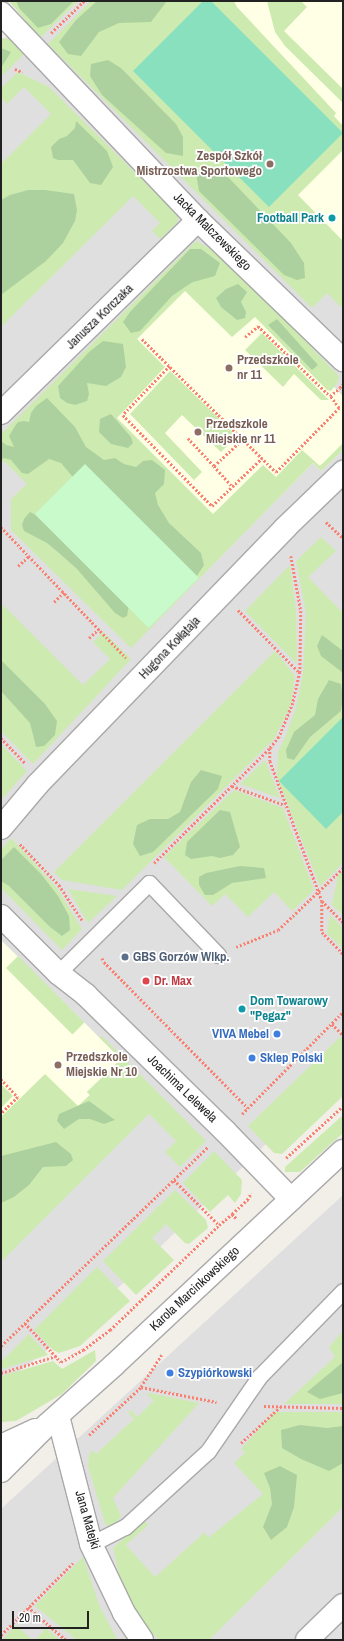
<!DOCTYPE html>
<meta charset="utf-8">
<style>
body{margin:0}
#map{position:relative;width:344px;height:1641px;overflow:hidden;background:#f2efe9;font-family:"Archivo Narrow",sans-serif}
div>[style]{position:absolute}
.residential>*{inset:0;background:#e0dfdf}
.education>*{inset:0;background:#ffffe5}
.grass>*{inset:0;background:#cdebb0;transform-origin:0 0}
.forest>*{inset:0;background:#add19e}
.park>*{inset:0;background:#c8facc;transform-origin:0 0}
.pitch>*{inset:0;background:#88e0be}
.parking>*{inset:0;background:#e2e2e2}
.path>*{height:2.5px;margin-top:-1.25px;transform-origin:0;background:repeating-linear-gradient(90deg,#fa8072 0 2px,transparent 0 4px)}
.roads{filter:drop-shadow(1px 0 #a9a9a9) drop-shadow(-1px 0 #a9a9a9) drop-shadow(0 1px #a9a9a9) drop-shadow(0 -1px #a9a9a9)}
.service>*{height:15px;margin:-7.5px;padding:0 7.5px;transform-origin:7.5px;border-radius:7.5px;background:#fff}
.minor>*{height:22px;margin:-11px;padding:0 11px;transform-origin:11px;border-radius:11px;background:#fff}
.dots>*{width:11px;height:11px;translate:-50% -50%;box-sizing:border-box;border:2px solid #fff;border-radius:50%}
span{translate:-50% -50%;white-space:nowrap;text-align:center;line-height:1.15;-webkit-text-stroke:3.5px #fff;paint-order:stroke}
.education-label{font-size:13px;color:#785e54;font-weight:700}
.right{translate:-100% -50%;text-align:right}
.left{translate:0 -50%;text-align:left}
.culture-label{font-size:13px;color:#0d838f;font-weight:700}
.street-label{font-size:13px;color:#222}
.service-label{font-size:13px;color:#4e5e75;font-weight:700}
.health-label{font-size:13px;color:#be3a42;font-weight:700}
.shop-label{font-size:13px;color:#366cbe;font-weight:700}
.frame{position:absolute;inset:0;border:2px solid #222;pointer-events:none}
.scale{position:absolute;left:12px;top:1611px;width:77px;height:18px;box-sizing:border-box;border:2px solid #222;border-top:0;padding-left:5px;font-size:12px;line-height:14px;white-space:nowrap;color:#222;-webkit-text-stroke:3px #fff;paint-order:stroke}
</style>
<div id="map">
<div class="residential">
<div style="clip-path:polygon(51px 1px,343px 1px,343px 1069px,80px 1325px,1px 1385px,1px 42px)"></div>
<div style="clip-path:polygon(343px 1195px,343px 1640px,1px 1640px,1px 1509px)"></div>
</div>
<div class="education">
<div style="clip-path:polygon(103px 1px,343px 1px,343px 309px)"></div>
<div style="clip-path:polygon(199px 251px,343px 396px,343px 450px,321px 471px,313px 463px,199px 578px,35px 414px)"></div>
<div style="clip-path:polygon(1px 940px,121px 1059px,87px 1092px,90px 1095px,1px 1184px)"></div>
</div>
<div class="grass">
<div style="clip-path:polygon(9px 1px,78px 1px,40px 38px)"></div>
<div style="clip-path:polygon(91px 1px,234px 1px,237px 7px,336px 113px,334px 116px,343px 126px,343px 150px,298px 195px,343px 241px,343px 309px,327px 293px,312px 308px,48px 44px)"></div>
<div style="clip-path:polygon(267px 1px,301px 1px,307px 7px,284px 31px,343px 89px,343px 103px,285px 46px,275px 32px)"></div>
<div style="clip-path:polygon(3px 38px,12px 40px,26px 52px,1px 77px,1px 39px)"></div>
<div style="clip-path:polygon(18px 72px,49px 87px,179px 216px,177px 223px,160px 239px,152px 231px,160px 223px,133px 196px,1px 327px,1px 164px,51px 114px,24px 87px,7px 104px,1px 98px,1px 88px)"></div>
<div style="clip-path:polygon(196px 241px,212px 250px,280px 315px,339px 376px,338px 382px,331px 391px,327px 390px,255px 317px,232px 337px,185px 291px,137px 339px,165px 367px,117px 418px,213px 514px,263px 465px,276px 477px,302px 450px,320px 466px,343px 443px,343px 450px,321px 471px,313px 463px,131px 648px,11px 530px,11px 499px,27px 484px,4px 461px,1px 463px,1px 434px)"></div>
<div style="clip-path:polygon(262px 333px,329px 400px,321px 400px,294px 374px,283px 387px,245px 350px)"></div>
<div style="clip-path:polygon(170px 371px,237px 436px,221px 452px,182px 415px,165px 433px,202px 472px,194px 480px,130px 414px)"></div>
<div style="clip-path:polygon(321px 537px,336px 551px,308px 577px,343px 613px,343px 863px,320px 886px,277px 777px,278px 751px,284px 740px,296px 708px,303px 673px,306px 613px,296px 561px)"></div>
<div style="clip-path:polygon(290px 565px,296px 610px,297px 664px,245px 611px)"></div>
<div style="clip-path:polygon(1px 603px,83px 685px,110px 659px,93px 642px,103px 632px,131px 659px,33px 764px,1px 731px)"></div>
<div style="clip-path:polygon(275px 651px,295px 676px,291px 705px,274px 739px,122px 890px,62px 880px,54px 872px)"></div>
<div style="clip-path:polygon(1px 744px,27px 771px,1px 800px,1px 770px,3px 768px,1px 766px)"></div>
<div style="clip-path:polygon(265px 760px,280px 798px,240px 784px)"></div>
<div style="clip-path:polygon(234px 790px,283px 808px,314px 890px,292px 911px,274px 892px,248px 917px,225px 894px,212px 906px,164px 857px)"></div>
<div style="clip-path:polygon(11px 838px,57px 888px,82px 929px,62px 950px,1px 888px,1px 850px)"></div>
<div style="clip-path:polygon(343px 871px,343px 915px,332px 905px,338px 875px)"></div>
<div style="clip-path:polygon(68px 889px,117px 896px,88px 923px)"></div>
<div style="clip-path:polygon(330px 915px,343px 928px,343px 949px,327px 933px)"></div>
<div style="left:18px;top:956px;width:94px;height:17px;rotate:45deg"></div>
<div style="clip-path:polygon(102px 1036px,206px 1141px,180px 1167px,165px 1152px,176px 1141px,149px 1114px,1px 1262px,1px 1117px,45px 1074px,78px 1106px,90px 1095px,87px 1092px,121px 1059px,99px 1037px)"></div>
<div style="clip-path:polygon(340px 1037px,343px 1040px,343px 1096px,282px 1154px,274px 1153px,248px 1126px)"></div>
<div style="clip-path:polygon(1px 1084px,13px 1096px,1px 1108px)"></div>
<div style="clip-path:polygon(343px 1115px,343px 1133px,300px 1172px,285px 1172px,285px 1167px)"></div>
<div style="clip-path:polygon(214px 1151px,242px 1180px,241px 1194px,235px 1203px,228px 1195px,210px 1212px,183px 1183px)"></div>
<div style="clip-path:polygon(175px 1190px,206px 1220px,208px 1228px,189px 1244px,185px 1243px,166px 1224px,152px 1238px,174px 1260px,136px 1295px,103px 1261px)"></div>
<div style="clip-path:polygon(97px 1267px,130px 1301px,80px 1346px,59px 1353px,53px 1350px,34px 1330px)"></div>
<div style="clip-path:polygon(343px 1331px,343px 1404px,284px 1404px,335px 1357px,329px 1347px)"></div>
<div style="clip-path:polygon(29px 1334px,48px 1355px,2px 1369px,1px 1362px)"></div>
<div style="clip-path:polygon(95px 1350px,96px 1361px,62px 1394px,16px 1421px,1px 1422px,1px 1376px,53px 1361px,62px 1369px)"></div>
<div style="clip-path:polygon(149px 1393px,199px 1403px,113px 1498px,121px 1516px,116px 1523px,108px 1526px,105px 1523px,88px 1466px,89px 1456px,92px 1450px,96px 1454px,134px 1419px,128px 1413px,131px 1410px,137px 1417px,154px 1401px,147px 1394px)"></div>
<div style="clip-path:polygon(275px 1412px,343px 1412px,343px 1507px,209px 1640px,159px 1640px,146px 1627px,135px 1609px,119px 1574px,113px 1548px,144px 1520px,148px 1525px,126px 1545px,155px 1577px,205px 1532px,208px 1538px,263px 1494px,234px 1463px,245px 1453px,241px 1449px)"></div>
<div style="clip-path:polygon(83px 1557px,100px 1607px,117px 1639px,116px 1640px,77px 1640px,35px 1606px)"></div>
<div style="clip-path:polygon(16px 1625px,32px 1640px,2px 1640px)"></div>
<div style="clip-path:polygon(46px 1628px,60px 1640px,35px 1640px)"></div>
</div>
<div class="forest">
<div style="clip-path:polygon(16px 1px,74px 1px,51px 24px,38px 28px,19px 8px)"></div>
<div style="clip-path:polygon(97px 1px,167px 1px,151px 22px,119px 23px,99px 32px,81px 56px,68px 54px,59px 42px,76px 20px)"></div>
<div style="clip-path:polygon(1px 48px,11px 52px,1px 68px)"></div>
<div style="clip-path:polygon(108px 60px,121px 68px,176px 124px,183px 137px,183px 156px,166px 153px,102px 95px,90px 76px,91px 64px)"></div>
<div style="clip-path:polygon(76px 121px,107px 151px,113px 167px,101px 185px,90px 183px,73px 160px,58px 160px,53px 158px,51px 147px,59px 139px,67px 136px,75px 128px)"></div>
<div style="clip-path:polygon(206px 167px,213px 167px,228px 177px,291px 243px,304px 263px,305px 278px,297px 280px,284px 275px,199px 191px,196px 173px)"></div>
<div style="clip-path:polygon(28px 190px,45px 190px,74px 194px,77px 210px,75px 221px,63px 243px,46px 261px,1px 295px,1px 200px,10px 195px)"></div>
<div style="clip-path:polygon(190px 249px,201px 249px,220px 263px,215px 276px,193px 282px,185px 287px,172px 296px,140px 331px,131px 333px,123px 322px,130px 312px)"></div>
<div style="clip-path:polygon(238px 284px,247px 292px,241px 302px,246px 312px,245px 318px,237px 320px,221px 307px,216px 298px,226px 289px)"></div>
<div style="clip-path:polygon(277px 319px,318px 365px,312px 370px,268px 325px)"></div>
<div style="clip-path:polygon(103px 341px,123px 344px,126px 367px,121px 377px,106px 386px,87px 383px,89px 394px,87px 401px,75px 405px,67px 403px,60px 398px,58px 386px,89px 352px)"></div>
<div style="clip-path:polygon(47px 398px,75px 427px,86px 447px,104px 460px,115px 458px,124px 464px,136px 467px,143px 461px,152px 460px,165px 470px,164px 484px,155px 493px,158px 505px,169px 523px,201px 553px,204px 565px,195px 579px,82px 488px,61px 463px,49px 459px,28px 474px,22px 473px,11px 460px,4px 458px,1px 460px,1px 441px,6px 445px,14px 447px,9px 436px,15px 426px,18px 422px,24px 421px,29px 422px,31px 413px,36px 406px)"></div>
<div style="clip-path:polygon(111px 414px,131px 437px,133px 443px,128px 448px,111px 444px,99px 432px,100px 419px)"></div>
<div style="clip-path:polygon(30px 512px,42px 518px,129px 605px,127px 616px,123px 618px,115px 613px,77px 569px,59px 553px,47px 543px,24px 531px,22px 525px,24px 519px)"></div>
<div style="clip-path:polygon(322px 635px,343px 651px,343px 673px,321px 656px,317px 646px)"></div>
<div style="clip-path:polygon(1px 660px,45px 704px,57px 721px,55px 735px,44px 746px,36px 747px,30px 723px,1px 691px)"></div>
<div style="clip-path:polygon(329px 680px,341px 684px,343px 698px,341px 711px,310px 737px,294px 760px,287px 758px,286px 750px,294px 732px,315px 715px,318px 699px)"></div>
<div style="clip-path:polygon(201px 770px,222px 776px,218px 789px,153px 852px,140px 856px,133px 844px,137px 825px,150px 819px,168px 819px,180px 812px,191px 782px)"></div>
<div style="clip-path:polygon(220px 810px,230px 812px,240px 847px,233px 855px,220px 858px,212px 856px,191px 859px,185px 855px,187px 842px)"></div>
<div style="clip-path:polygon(14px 847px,41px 874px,58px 896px,69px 916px,70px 930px,62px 936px,50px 927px,9px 886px,1px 881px,1px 860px)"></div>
<div style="clip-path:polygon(240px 866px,264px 868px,266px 878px,232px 883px,213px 895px,205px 895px,199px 885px,199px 877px,206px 873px)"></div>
<div style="clip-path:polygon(89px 1101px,115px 1120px,104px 1124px,90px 1119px,79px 1119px,64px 1129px,57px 1121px,59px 1114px)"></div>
<div style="clip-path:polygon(56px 1142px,71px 1154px,73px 1160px,66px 1166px,43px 1167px,29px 1185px,14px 1197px,1px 1203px,1px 1156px)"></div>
<div style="clip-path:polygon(343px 1362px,343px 1393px,320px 1399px,307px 1392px)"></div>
<div style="clip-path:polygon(300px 1425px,327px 1428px,343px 1426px,343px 1463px,329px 1471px,301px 1459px,282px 1448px,281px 1430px)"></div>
<div style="clip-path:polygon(280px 1466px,297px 1475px,294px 1507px,287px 1527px,271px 1540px,263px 1527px,272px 1504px,270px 1488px,264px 1473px)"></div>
</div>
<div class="park">
<div style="left:85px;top:464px;width:161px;height:71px;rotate:45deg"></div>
</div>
<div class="pitch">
<div style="clip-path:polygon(203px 1px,211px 1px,343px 133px,269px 207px,133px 71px)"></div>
<div style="clip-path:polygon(343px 717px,343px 812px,326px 829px,279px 781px)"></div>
</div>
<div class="parking">
<div style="clip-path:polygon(343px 1611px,343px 1637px,341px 1640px,314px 1640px)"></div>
</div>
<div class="path">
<div style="left:51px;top:33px;width:46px;rotate:-44.1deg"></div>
<div style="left:15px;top:69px;width:8px;rotate:23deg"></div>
<div style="left:245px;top:337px;width:17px;rotate:-40deg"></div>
<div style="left:258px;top:326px;width:100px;rotate:44.2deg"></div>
<div style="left:330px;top:396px;width:13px;rotate:-39deg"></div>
<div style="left:340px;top:388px;width:4px;rotate:-76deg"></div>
<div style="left:142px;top:339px;width:189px;rotate:44.8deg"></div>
<div style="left:276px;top:472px;width:90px;rotate:-45.5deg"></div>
<div style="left:339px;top:408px;width:15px;rotate:-127deg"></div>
<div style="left:170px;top:366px;width:68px;rotate:133.8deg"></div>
<div style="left:123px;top:415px;width:127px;rotate:45.6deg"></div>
<div style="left:212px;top:506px;width:69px;rotate:-43.8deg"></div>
<div style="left:188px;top:438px;width:38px;rotate:47deg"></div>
<div style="left:214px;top:466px;width:40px;rotate:-43deg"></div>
<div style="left:214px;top:466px;width:28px;rotate:48deg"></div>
<div style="left:326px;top:522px;width:23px;rotate:43deg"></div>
<div style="left:1px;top:527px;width:181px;rotate:46.3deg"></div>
<div style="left:291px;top:556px;width:56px;rotate:79.7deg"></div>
<div style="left:301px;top:611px;width:61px;rotate:90.9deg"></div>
<div style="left:300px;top:672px;width:32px;rotate:103deg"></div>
<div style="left:293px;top:703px;width:37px;rotate:112deg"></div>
<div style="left:279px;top:737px;width:14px;rotate:129deg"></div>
<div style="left:270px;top:748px;width:13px;rotate:90deg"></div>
<div style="left:270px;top:761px;width:149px;rotate:69.6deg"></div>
<div style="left:322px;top:901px;width:31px;rotate:90deg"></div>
<div style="left:322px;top:932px;width:30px;rotate:46deg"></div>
<div style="left:18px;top:566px;width:15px;rotate:-42deg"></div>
<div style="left:54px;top:602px;width:14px;rotate:-45deg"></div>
<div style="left:238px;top:610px;width:87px;rotate:45.5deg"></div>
<div style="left:89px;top:638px;width:13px;rotate:-42deg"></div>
<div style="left:1px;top:738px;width:35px;rotate:46deg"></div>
<div style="left:232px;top:786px;width:56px;rotate:19.7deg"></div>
<div style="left:20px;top:844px;width:57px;rotate:46.4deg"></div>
<div style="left:59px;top:885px;width:42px;rotate:56.7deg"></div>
<div style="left:154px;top:863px;width:163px;rotate:-44.8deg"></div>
<div style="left:322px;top:901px;width:30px;rotate:45deg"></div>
<div style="left:236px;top:947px;width:45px;rotate:-22deg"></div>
<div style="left:278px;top:930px;width:90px;rotate:-43.6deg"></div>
<div style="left:102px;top:958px;width:4px;rotate:63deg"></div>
<div style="left:104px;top:962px;width:205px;rotate:45.4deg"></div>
<div style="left:332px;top:1024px;width:16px;rotate:45deg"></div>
<div style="left:1px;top:1079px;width:25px;rotate:47deg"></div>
<div style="left:18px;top:1097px;width:24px;rotate:135deg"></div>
<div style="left:242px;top:1114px;width:144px;rotate:-45.3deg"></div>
<div style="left:286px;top:1158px;width:77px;rotate:-42.4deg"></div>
<div style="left:174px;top:1180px;width:64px;rotate:45deg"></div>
<div style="left:232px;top:1214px;width:21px;rotate:-43deg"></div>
<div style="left:247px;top:1200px;width:8px;rotate:-60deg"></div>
<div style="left:25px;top:1323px;width:53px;rotate:47.3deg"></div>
<div style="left:61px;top:1362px;width:25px;rotate:-29deg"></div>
<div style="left:83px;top:1350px;width:34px;rotate:-37deg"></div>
<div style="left:110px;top:1330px;width:151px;rotate:-43.9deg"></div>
<div style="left:219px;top:1225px;width:17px;rotate:-40deg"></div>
<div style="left:232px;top:1214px;width:6px;rotate:45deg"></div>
<div style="left:1px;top:1346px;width:287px;rotate:-43.9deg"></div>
<div style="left:162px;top:1355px;width:38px;rotate:123deg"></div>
<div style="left:141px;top:1387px;width:77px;rotate:11.2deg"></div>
<div style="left:1px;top:1373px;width:58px;rotate:-17.2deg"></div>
<div style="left:264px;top:1406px;width:79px;rotate:1.5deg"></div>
<div style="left:89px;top:1435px;width:71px;rotate:-42.7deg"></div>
<div style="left:241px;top:1443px;width:53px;rotate:-42.7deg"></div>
<div style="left:28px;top:1607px;width:50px;rotate:41deg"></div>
<div style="left:1px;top:1635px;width:102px;rotate:-45deg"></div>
</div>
<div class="roads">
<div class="service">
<div style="left:58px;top:973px;width:128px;rotate:-44.7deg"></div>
<div style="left:149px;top:883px;width:100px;rotate:46.2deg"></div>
<div style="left:91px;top:1544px;width:38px;rotate:-27deg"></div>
<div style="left:125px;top:1527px;width:113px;rotate:-42.5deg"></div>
<div style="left:208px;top:1451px;width:90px;rotate:-55.4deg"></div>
<div style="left:259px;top:1377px;width:120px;rotate:-45.7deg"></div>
</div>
<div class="minor">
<div style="left:1px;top:13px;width:286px;rotate:46.4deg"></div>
<div style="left:198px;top:220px;width:202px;rotate:44deg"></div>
<div style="left:1px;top:413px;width:276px;rotate:-44.4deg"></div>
<div style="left:1px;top:828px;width:57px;rotate:-49.9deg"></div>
<div style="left:38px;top:784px;width:356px;rotate:-46deg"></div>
<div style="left:285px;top:528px;width:81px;rotate:-44deg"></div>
<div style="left:1px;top:916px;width:81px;rotate:45deg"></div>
<div style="left:58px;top:973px;width:36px;rotate:38deg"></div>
<div style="left:86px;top:995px;width:194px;rotate:44.4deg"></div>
<div style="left:225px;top:1131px;width:95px;rotate:45.9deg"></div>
<div style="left:58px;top:1416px;width:132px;rotate:75.5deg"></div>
<div style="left:91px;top:1544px;width:76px;rotate:64.4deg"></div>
<div style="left:124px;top:1613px;width:32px;rotate:56deg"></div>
<div style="left:1px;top:1446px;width:38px;rotate:-25deg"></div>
<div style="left:1px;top:1471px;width:65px;rotate:-45deg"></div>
<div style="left:47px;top:1425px;width:90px;rotate:-41.8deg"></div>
<div style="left:114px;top:1365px;width:313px;rotate:-43.1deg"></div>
<div style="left:307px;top:1640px;width:50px;rotate:-44.2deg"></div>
</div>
</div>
<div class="dots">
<div style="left:270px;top:164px;background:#8d6e63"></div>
<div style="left:332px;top:218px;background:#0f9aa8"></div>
<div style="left:229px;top:368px;background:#8d6e63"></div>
<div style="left:198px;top:432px;background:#8d6e63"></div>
<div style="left:125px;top:957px;background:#5c6f8a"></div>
<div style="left:146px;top:981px;background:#e0444e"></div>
<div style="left:242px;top:1009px;background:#0f9aa8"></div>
<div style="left:277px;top:1034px;background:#3f7fe0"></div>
<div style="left:252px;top:1058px;background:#3f7fe0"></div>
<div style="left:58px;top:1065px;background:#8d6e63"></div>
<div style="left:170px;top:1373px;background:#3f7fe0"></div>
</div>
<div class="education-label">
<span class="right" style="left:262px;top:164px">Zespół Szkół<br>Mistrzostwa Sportowego</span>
<span class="left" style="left:237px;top:368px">Przedszkole<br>nr 11</span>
<span class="left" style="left:206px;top:432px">Przedszkole<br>Miejskie nr 11</span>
<span class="left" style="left:66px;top:1065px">Przedszkole<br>Miejskie Nr 10</span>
</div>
<div class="culture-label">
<span class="right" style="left:324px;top:218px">Football Park</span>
<span class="left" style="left:250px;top:1009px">Dom Towarowy<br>"Pegaz"</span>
</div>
<div class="street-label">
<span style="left:212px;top:232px;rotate:45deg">Jacka Malczewskiego</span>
<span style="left:100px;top:317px;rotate:-44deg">Janusza Korczaka</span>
<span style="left:170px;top:648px;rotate:-46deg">Hugona Kołłątaja</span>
<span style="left:182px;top:1089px;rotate:44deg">Joachima Lelewela</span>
<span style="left:195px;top:1289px;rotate:-43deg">Karola Marcinkowskiego</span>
<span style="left:87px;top:1520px;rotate:74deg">Jana Matejki</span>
</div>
<div class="service-label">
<span class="left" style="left:133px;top:957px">GBS Gorzów Wlkp.</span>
</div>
<div class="health-label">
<span class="left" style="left:154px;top:981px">Dr. Max</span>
</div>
<div class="shop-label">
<span class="right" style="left:269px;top:1034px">VIVA Mebel</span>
<span class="left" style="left:260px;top:1058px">Sklep Polski</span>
<span class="left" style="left:178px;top:1373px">Szypiórkowski</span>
</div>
<div class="frame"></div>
<div class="scale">20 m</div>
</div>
